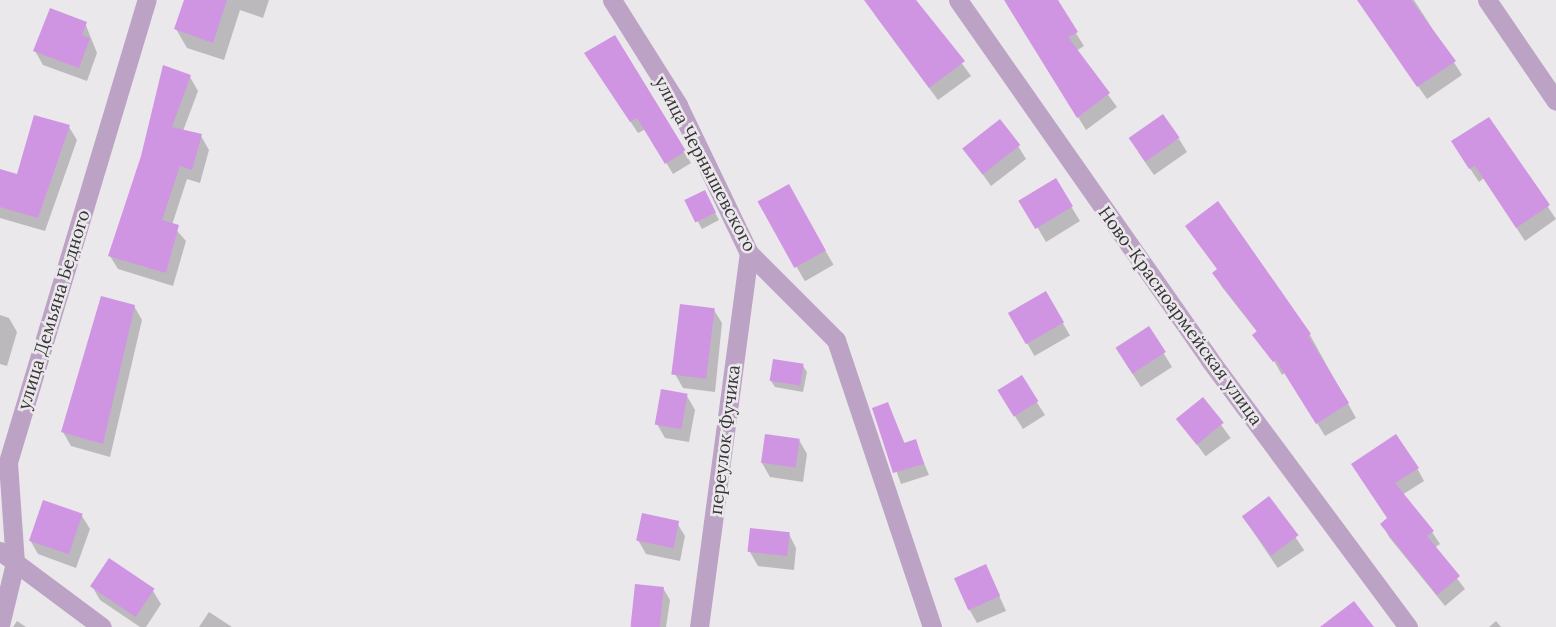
<!DOCTYPE html>
<meta charset="utf-8">
<style>
body{margin:0}
#map{position:relative;width:1556px;height:627px;overflow:hidden;background:#ebe8ec;font-family:Lora,serif}
div>[style]{position:absolute}
.shadow>*{inset:0;background:#0003;transform-origin:0 0}
.building>*{inset:0;background:#d095e2;transform-origin:0 0}
.minor>*{height:19px;margin:-9.5px;padding:0 9.5px;transform-origin:9.5px;border-radius:9.5px;background:#bca2c5}
span{translate:-50% -50%;white-space:nowrap;text-align:center;line-height:1.15;-webkit-text-stroke:5px #ebe8ec;paint-order:stroke}
.street-label{font-size:18px;color:#373537}
</style>
<div id="map">
<div class="shadow">
<div style="clip-path:polygon(186px 0,269px 0,263px 18px,240px 10px,224px 60px,187px 48px,176px 29px)"></div>
<div style="clip-path:polygon(870px 0,916px 0,971px 76px,938px 100px,875px 15px)"></div>
<div style="clip-path:polygon(1006px 0,1055px 0,1084px 46px,1076px 51px,1117px 107px,1086px 130px)"></div>
<div style="clip-path:polygon(1358px 0,1414px 0,1462px 75px,1427px 99px)"></div>
<div style="clip-path:polygon(85px 23px,97px 53px,87px 81px,43px 65px,35px 51px)"></div>
<div style="clip-path:polygon(615px 37px,691px 163px,673px 174px,646px 129px,638px 133px,593px 65px)"></div>
<div style="clip-path:polygon(190px 77px,198px 91px,183px 131px,201px 136px,209px 150px,200px 183px,187px 179px,172px 225px,186px 241px,173px 286px,118px 269px,110px 256px)"></div>
<div style="clip-path:polygon(1488px 119px,1556px 219px,1525px 241px,1484px 178px,1479px 182px,1461px 155px)"></div>
<div style="clip-path:polygon(69px 127px,77px 140px,45px 231px,0 218px,0 171px,19px 176px)"></div>
<div style="clip-path:polygon(1179px 139px,1187px 152px,1154px 175px,1138px 152px)"></div>
<div style="clip-path:polygon(1018px 146px,1026px 159px,991px 186px,964px 148px)"></div>
<div style="clip-path:polygon(1055px 180px,1080px 221px,1046px 242px,1030px 215px)"></div>
<div style="left:788px;top:186px;width:91px;height:33px;rotate:60deg"></div>
<div style="clip-path:polygon(708px 199px,719px 220px,702px 229px,687px 202px)"></div>
<div style="clip-path:polygon(1217px 204px,1310px 335px,1356px 418px,1325px 436px,1286px 372px,1282px 375px,1258px 333px,1222px 287px,1214px 274px,1218px 270px,1187px 226px)"></div>
<div style="left:1046px;top:294px;width:48px;height:41px;rotate:60deg"></div>
<div style="clip-path:polygon(134px 306px,142px 320px,110px 457px,71px 446px,63px 432px)"></div>
<div style="clip-path:polygon(714px 310px,722px 323px,715px 392px,683px 388px,675px 374px)"></div>
<div style="clip-path:polygon(0 315px,9px 318px,17px 332px,7px 366px,0 364px)"></div>
<div style="clip-path:polygon(1148px 328px,1172px 367px,1141px 387px,1125px 362px)"></div>
<div style="clip-path:polygon(803px 366px,807px 372px,803px 392px,775px 387px,771px 381px)"></div>
<div style="clip-path:polygon(1021px 378px,1045px 415px,1023px 429px,1008px 405px)"></div>
<div style="clip-path:polygon(687px 396px,695px 410px,689px 442px,665px 438px,657px 424px)"></div>
<div style="left:1203px;top:400px;width:47px;height:31px;rotate:54deg"></div>
<div style="clip-path:polygon(888px 404px,905px 444px,915px 441px,929px 475px,901px 484px,874px 409px)"></div>
<div style="clip-path:polygon(799px 440px,807px 454px,803px 482px,770px 477px,762px 463px)"></div>
<div style="clip-path:polygon(1417px 468px,1424px 481px,1402px 495px,1432px 532px,1440px 544px,1434px 548px,1465px 589px,1445px 606px,1389px 537px,1382px 524px,1389px 519px,1360px 477px)"></div>
<div style="left:1269px;top:498px;width:63px;height:32px;rotate:56deg"></div>
<div style="clip-path:polygon(82px 516px,90px 529px,76px 568px,38px 554px,30px 540px)"></div>
<div style="clip-path:polygon(677px 523px,685px 536px,680px 561px,646px 554px,638px 540px)"></div>
<div style="clip-path:polygon(789px 534px,796px 548px,794px 570px,758px 566px,750px 552px)"></div>
<div style="clip-path:polygon(986px 566px,1006px 611px,977px 623px,969px 609px)"></div>
<div style="clip-path:polygon(92px 586px,153px 591px,161px 604px,146px 627px,140px 627px,100px 600px)"></div>
<div style="clip-path:polygon(663px 588px,670px 600px,666px 627px,634px 627px)"></div>
<div style="clip-path:polygon(209px 612px,232px 627px,199px 627px)"></div>
<div style="clip-path:polygon(17px 621px,26px 627px,13px 627px)"></div>
<div style="clip-path:polygon(1496px 621px,1501px 627px,1489px 627px)"></div>
</div>
<div class="building">
<div style="clip-path:polygon(184px 0,227px 0,213px 43px,174px 29px)"></div>
<div style="clip-path:polygon(864px 0,916px 0,965px 61px,929px 88px)"></div>
<div style="clip-path:polygon(1004px 0,1058px 0,1078px 32px,1068px 37px,1110px 93px,1077px 118px)"></div>
<div style="clip-path:polygon(1357px 0,1411px 0,1456px 61px,1417px 87px)"></div>
<div style="clip-path:polygon(50px 8px,87px 22px,82px 35px,90px 38px,79px 68px,33px 51px)"></div>
<div style="clip-path:polygon(615px 35px,686px 151px,665px 164px,637px 118px,630px 122px,584px 53px)"></div>
<div style="clip-path:polygon(163px 65px,191px 75px,172px 127px,202px 134px,192px 170px,180px 166px,162px 220px,179px 225px,166px 273px,108px 256px,141px 156px)"></div>
<div style="left:1163px;top:114px;width:29px;height:42px;rotate:55deg"></div>
<div style="clip-path:polygon(34px 115px,70px 125px,38px 218px,0 207px,0 169px,17px 174px)"></div>
<div style="clip-path:polygon(1489px 117px,1550px 205px,1516px 228px,1475px 166px,1469px 169px,1451px 141px)"></div>
<div style="left:1000px;top:119px;width:33px;height:48px;rotate:52deg"></div>
<div style="left:1056px;top:178px;width:33px;height:44px;rotate:59deg"></div>
<div style="left:789px;top:184px;width:76px;height:36px;rotate:61deg"></div>
<div style="left:705px;top:190px;width:25px;height:23px;rotate:64deg"></div>
<div style="clip-path:polygon(1218px 201px,1311px 334px,1308px 336px,1349px 403px,1316px 424px,1276px 360px,1273px 362px,1252px 335px,1257px 331px,1212px 273px,1217px 269px,1185px 226px)"></div>
<div style="left:1046px;top:291px;width:36px;height:44px;rotate:60deg"></div>
<div style="clip-path:polygon(101px 296px,135px 305px,103px 444px,61px 432px)"></div>
<div style="left:680px;top:304px;width:35px;height:71px;rotate:7deg"></div>
<div style="left:1149px;top:326px;width:31px;height:40px;rotate:57deg"></div>
<div style="left:773px;top:359px;width:31px;height:22px;rotate:9deg"></div>
<div style="left:1022px;top:375px;width:31px;height:29px;rotate:58deg"></div>
<div style="left:661px;top:389px;width:27px;height:36px;rotate:10deg"></div>
<div style="left:1203px;top:397px;width:33px;height:35px;rotate:51deg"></div>
<div style="clip-path:polygon(888px 402px,904px 443px,916px 439px,924px 464px,893px 473px,872px 408px)"></div>
<div style="left:765px;top:434px;width:35px;height:29px;rotate:8deg"></div>
<div style="clip-path:polygon(1396px 434px,1419px 468px,1395px 483px,1434px 531px,1427px 536px,1460px 576px,1437px 595px,1380px 524px,1387px 518px,1351px 464px)"></div>
<div style="left:1269px;top:496px;width:49px;height:34px;rotate:53deg"></div>
<div style="left:43px;top:500px;width:42px;height:43px;rotate:19deg"></div>
<div style="left:642px;top:513px;width:38px;height:28px;rotate:12deg"></div>
<div style="left:750px;top:528px;width:40px;height:24px;rotate:6deg"></div>
<div style="left:109px;top:558px;width:55px;height:34px;rotate:34deg"></div>
<div style="left:986px;top:564px;width:35px;height:35px;rotate:66deg"></div>
<div style="left:635px;top:584px;width:29px;height:43px;rotate:6deg"></div>
<div style="clip-path:polygon(1354px 601px,1374px 627px,1320px 627px)"></div>
</div>
<div class="minor">
<div style="left:612px;top:0;width:124px;rotate:57.8deg"></div>
<div style="left:678px;top:105px;width:164px;rotate:64.4deg"></div>
<div style="left:749px;top:253px;width:123px;rotate:45deg"></div>
<div style="left:836px;top:340px;width:303px;rotate:71.5deg"></div>
<div style="left:958px;top:0;width:438px;rotate:55deg"></div>
<div style="left:1209px;top:359px;width:334px;rotate:53.4deg"></div>
<div style="left:1487px;top:0;width:122px;rotate:55.7deg"></div>
<div style="left:0;top:551px;width:127px;rotate:36.7deg"></div>
<div style="left:0;top:625px;width:64px;rotate:-76.4deg"></div>
<div style="left:15px;top:563px;width:101px;rotate:-94deg"></div>
<div style="left:8px;top:462px;width:482px;rotate:-73.3deg"></div>
<div style="left:699px;top:627px;width:377px;rotate:-82.4deg"></div>
</div>
<div class="street-label">
<span style="left:705px;top:164px;rotate:62deg">улица Чернышевского</span>
<span style="left:54px;top:310px;rotate:-73deg">улица Демьяна Бедного</span>
<span style="left:1180px;top:316px;rotate:54deg">Ново-Красноармейская улица</span>
<span style="left:725px;top:440px;rotate:-83deg">переулок Фучика</span>
</div>
</div>
